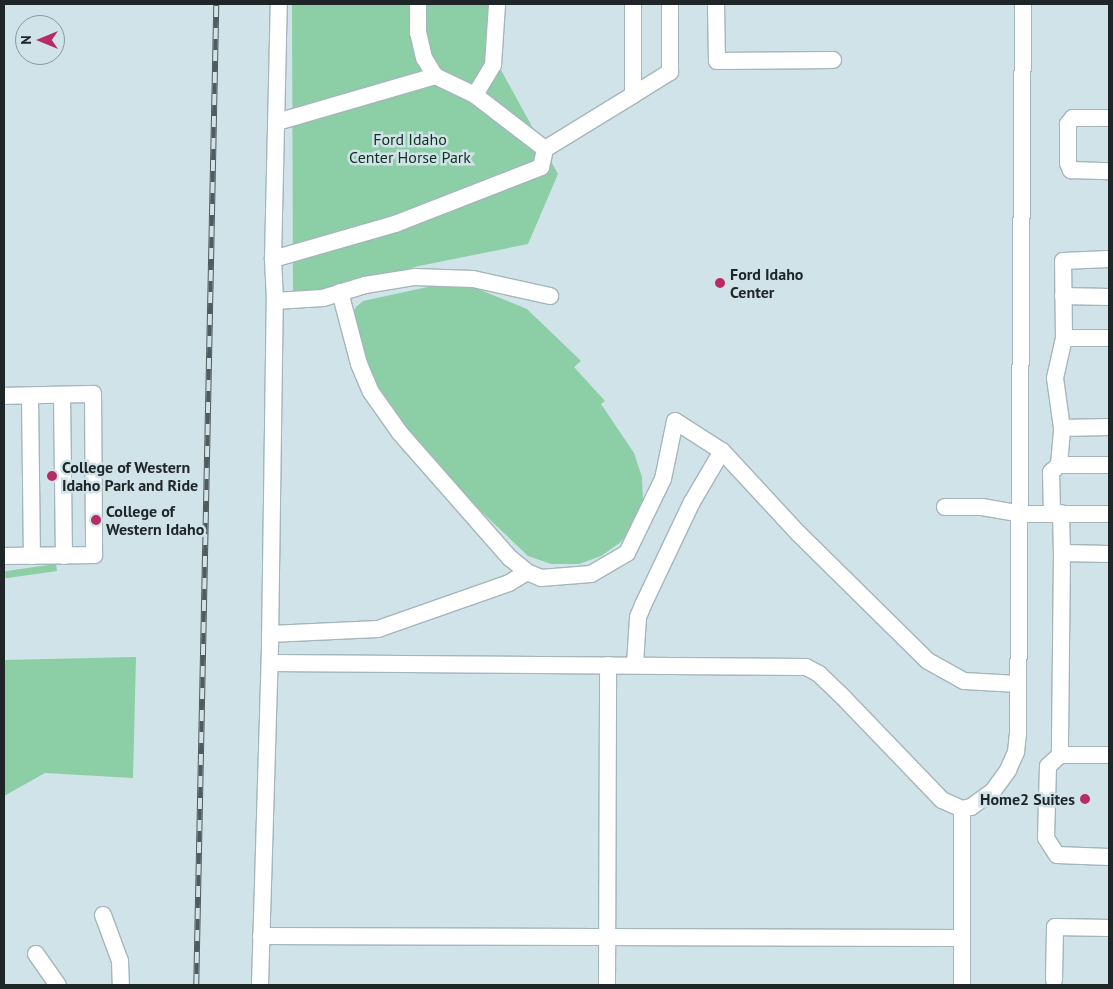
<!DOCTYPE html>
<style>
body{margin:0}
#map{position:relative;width:1113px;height:989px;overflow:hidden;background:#d0e3e8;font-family:"PT Sans",sans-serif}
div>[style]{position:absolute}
.green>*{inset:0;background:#8ccea5;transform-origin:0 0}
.roads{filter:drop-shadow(1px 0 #a4b6bb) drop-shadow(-1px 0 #a4b6bb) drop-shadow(0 1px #a4b6bb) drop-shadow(0 -1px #a4b6bb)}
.minor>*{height:16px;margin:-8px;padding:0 8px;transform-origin:8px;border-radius:8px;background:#fff}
.rail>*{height:5.5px;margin-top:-2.75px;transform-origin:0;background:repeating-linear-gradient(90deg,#d0e3e8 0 11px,#505b5d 0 22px);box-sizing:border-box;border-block:1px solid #505b5d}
.dots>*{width:14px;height:14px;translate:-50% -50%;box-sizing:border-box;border:2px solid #d0e3e8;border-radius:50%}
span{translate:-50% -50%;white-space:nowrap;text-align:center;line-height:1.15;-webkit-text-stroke:5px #d0e3e8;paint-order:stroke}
.park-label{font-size:16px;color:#11311f}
.poi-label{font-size:16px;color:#1f2628;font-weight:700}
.left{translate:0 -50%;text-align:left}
.right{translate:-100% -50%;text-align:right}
.frame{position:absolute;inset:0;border:5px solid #1f2628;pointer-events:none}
.north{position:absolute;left:15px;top:15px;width:50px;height:50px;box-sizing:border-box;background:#d0e3e8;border:1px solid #89979b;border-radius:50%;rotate:270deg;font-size:14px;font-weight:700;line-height:20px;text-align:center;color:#1f2628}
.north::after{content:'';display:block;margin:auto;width:18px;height:22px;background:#b82c65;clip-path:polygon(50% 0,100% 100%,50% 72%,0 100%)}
</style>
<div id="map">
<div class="green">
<div style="clip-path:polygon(292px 4px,501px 4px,496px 61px,558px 174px,528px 244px,419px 266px,293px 300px)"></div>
<div style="clip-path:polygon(437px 285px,473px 287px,527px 309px,581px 361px,574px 367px,605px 401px,601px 404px,634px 453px,642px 477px,643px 500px,634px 524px,621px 542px,601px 556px,579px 564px,551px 564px,528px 556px,464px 495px,385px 407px,365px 367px,352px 315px,356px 307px,363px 301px)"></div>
<div style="left:56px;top:564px;width:7px;height:52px;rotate:82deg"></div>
<div style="clip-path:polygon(136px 657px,133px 778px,45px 773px,4px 796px,4px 660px)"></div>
</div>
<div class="roads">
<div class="minor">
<div style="left:716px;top:4px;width:57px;rotate:89deg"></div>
<div style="left:717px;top:61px;width:116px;rotate:-0.5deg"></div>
<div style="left:475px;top:95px;width:35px;rotate:-59deg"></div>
<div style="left:493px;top:65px;width:61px;rotate:-86.2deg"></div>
<div style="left:633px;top:95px;width:44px;rotate:-31.9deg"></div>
<div style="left:670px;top:72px;width:68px;rotate:-90deg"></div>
<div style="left:1109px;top:118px;width:36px;rotate:180deg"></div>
<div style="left:1073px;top:118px;width:8px;rotate:130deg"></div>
<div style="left:1068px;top:124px;width:39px;rotate:90deg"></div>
<div style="left:1068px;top:163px;width:8px;rotate:67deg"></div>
<div style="left:1071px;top:170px;width:38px;rotate:2deg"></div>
<div style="left:277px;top:122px;width:165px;rotate:-16.2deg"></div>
<div style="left:545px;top:149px;width:103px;rotate:-31.5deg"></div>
<div style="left:633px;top:95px;width:91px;rotate:-90deg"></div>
<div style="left:273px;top:259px;width:255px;rotate:-88.7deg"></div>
<div style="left:340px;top:292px;width:74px;rotate:75.2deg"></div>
<div style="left:359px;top:364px;width:30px;rotate:67deg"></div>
<div style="left:371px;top:392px;width:50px;rotate:54.7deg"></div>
<div style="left:400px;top:433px;width:167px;rotate:48.7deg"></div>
<div style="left:510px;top:558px;width:22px;rotate:39deg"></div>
<div style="left:527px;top:572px;width:15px;rotate:23deg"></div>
<div style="left:541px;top:578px;width:50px;rotate:-4.6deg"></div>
<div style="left:591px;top:574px;width:42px;rotate:-30.3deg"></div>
<div style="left:627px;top:553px;width:82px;rotate:-64.1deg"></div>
<div style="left:663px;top:479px;width:59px;rotate:-78.3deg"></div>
<div style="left:675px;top:421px;width:56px;rotate:32.6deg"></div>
<div style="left:722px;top:451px;width:112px;rotate:47.2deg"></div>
<div style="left:798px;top:533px;width:182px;rotate:44.6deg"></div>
<div style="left:928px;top:661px;width:41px;rotate:29.1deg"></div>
<div style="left:964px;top:681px;width:54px;rotate:3.2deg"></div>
<div style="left:1063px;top:296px;width:46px;rotate:1.2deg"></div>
<div style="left:275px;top:301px;width:42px;rotate:-92.7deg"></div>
<div style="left:273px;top:259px;width:127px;rotate:-16deg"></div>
<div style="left:395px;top:224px;width:157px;rotate:-21.3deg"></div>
<div style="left:541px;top:167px;width:18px;rotate:-77deg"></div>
<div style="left:545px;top:149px;width:88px;rotate:-142.4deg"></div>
<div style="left:475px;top:95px;width:44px;rotate:-154.6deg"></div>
<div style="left:435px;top:76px;width:21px;rotate:-121deg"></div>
<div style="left:424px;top:58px;width:26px;rotate:-103deg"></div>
<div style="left:418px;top:33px;width:29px;rotate:-90deg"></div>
<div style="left:1064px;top:338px;width:45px"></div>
<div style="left:62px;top:395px;width:161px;rotate:89.3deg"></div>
<div style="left:4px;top:396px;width:89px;rotate:-1.3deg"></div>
<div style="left:93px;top:394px;width:161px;rotate:89.6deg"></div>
<div style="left:94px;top:555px;width:90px;rotate:179.4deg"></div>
<div style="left:30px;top:396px;width:160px;rotate:89.3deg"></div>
<div style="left:1062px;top:428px;width:50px;rotate:-98deg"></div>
<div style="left:1055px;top:378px;width:41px;rotate:-77.3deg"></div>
<div style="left:1064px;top:338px;width:77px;rotate:-90.7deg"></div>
<div style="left:1063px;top:261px;width:46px;rotate:-2.5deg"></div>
<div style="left:1059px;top:465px;width:50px"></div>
<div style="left:945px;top:507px;width:37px"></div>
<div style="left:982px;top:507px;width:40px;rotate:10deg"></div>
<div style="left:1021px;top:514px;width:88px"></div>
<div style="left:1052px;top:513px;width:41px;rotate:-91.4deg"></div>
<div style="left:1051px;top:472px;width:11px;rotate:-41deg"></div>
<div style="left:1059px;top:465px;width:37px;rotate:-85deg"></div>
<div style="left:1062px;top:428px;width:47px;rotate:-1.2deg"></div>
<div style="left:1061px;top:513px;width:40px;rotate:88.6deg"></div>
<div style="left:1109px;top:554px;width:47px;rotate:-178.8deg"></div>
<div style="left:1062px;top:553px;width:202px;rotate:90.6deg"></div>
<div style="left:1060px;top:755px;width:16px;rotate:137deg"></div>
<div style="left:1048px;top:766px;width:72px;rotate:91.6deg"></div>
<div style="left:1046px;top:838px;width:20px;rotate:57deg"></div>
<div style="left:1057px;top:855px;width:52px;rotate:2.2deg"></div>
<div style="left:270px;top:634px;width:108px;rotate:-2.7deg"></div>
<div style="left:378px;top:629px;width:139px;rotate:-19.3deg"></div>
<div style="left:509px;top:583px;width:21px;rotate:-31deg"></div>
<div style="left:270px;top:663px;width:536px;rotate:0.43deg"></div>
<div style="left:806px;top:667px;width:15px;rotate:28deg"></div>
<div style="left:819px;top:674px;width:30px;rotate:44deg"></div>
<div style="left:841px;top:695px;width:146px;rotate:46.1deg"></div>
<div style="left:942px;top:800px;width:22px;rotate:24deg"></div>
<div style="left:962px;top:809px;width:176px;rotate:90deg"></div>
<div style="left:635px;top:664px;width:47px;rotate:-86.3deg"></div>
<div style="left:638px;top:617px;width:13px;rotate:-67deg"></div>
<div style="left:643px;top:605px;width:114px;rotate:-64.6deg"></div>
<div style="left:692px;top:502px;width:59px;rotate:-59.5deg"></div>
<div style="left:1060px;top:755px;width:49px"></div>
<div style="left:962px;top:809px;width:9px;rotate:-13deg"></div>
<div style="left:971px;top:807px;width:27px;rotate:-36deg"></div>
<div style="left:993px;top:791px;width:26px;rotate:-54deg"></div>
<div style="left:1008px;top:770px;width:20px;rotate:-66deg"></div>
<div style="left:1016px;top:752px;width:18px;rotate:-84deg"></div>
<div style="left:1018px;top:734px;width:730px;rotate:-89.61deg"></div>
<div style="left:103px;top:915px;width:49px;rotate:69.7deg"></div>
<div style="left:120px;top:961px;width:24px;rotate:88deg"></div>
<div style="left:261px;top:936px;width:700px;rotate:0.16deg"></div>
<div style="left:36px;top:954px;width:38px;rotate:55deg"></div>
<div style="left:1054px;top:980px;width:53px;rotate:-88.9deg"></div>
<div style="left:1055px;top:927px;width:54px;rotate:1.1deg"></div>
<div style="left:260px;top:985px;width:342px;rotate:-88.3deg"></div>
<div style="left:270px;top:643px;width:342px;rotate:-89.2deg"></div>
<div style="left:275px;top:301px;width:48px;rotate:-3.6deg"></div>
<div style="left:323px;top:298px;width:44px;rotate:-17.2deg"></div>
<div style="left:365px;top:285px;width:51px;rotate:-9.1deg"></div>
<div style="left:415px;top:277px;width:58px;rotate:2deg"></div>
<div style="left:473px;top:279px;width:79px;rotate:12.4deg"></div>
<div style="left:607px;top:985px;width:320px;rotate:-89.8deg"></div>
</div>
</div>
<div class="rail">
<div style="left:196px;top:985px;width:981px;rotate:-88.83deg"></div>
</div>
<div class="dots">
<div style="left:720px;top:283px;background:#b82c65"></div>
<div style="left:52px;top:476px;background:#b82c65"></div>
<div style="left:96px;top:520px;background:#b82c65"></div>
<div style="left:1085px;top:799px;background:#b82c65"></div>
</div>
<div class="park-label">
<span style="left:410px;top:148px">Ford Idaho<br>Center Horse Park</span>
</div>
<div class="poi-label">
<span class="left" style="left:730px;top:283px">Ford Idaho<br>Center</span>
<span class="left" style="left:62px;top:476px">College of Western<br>Idaho Park and Ride</span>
<span class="left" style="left:106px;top:520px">College of<br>Western Idaho</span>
<span class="right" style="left:1075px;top:799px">Home2 Suites</span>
</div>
<div class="frame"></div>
<div class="north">N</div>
</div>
